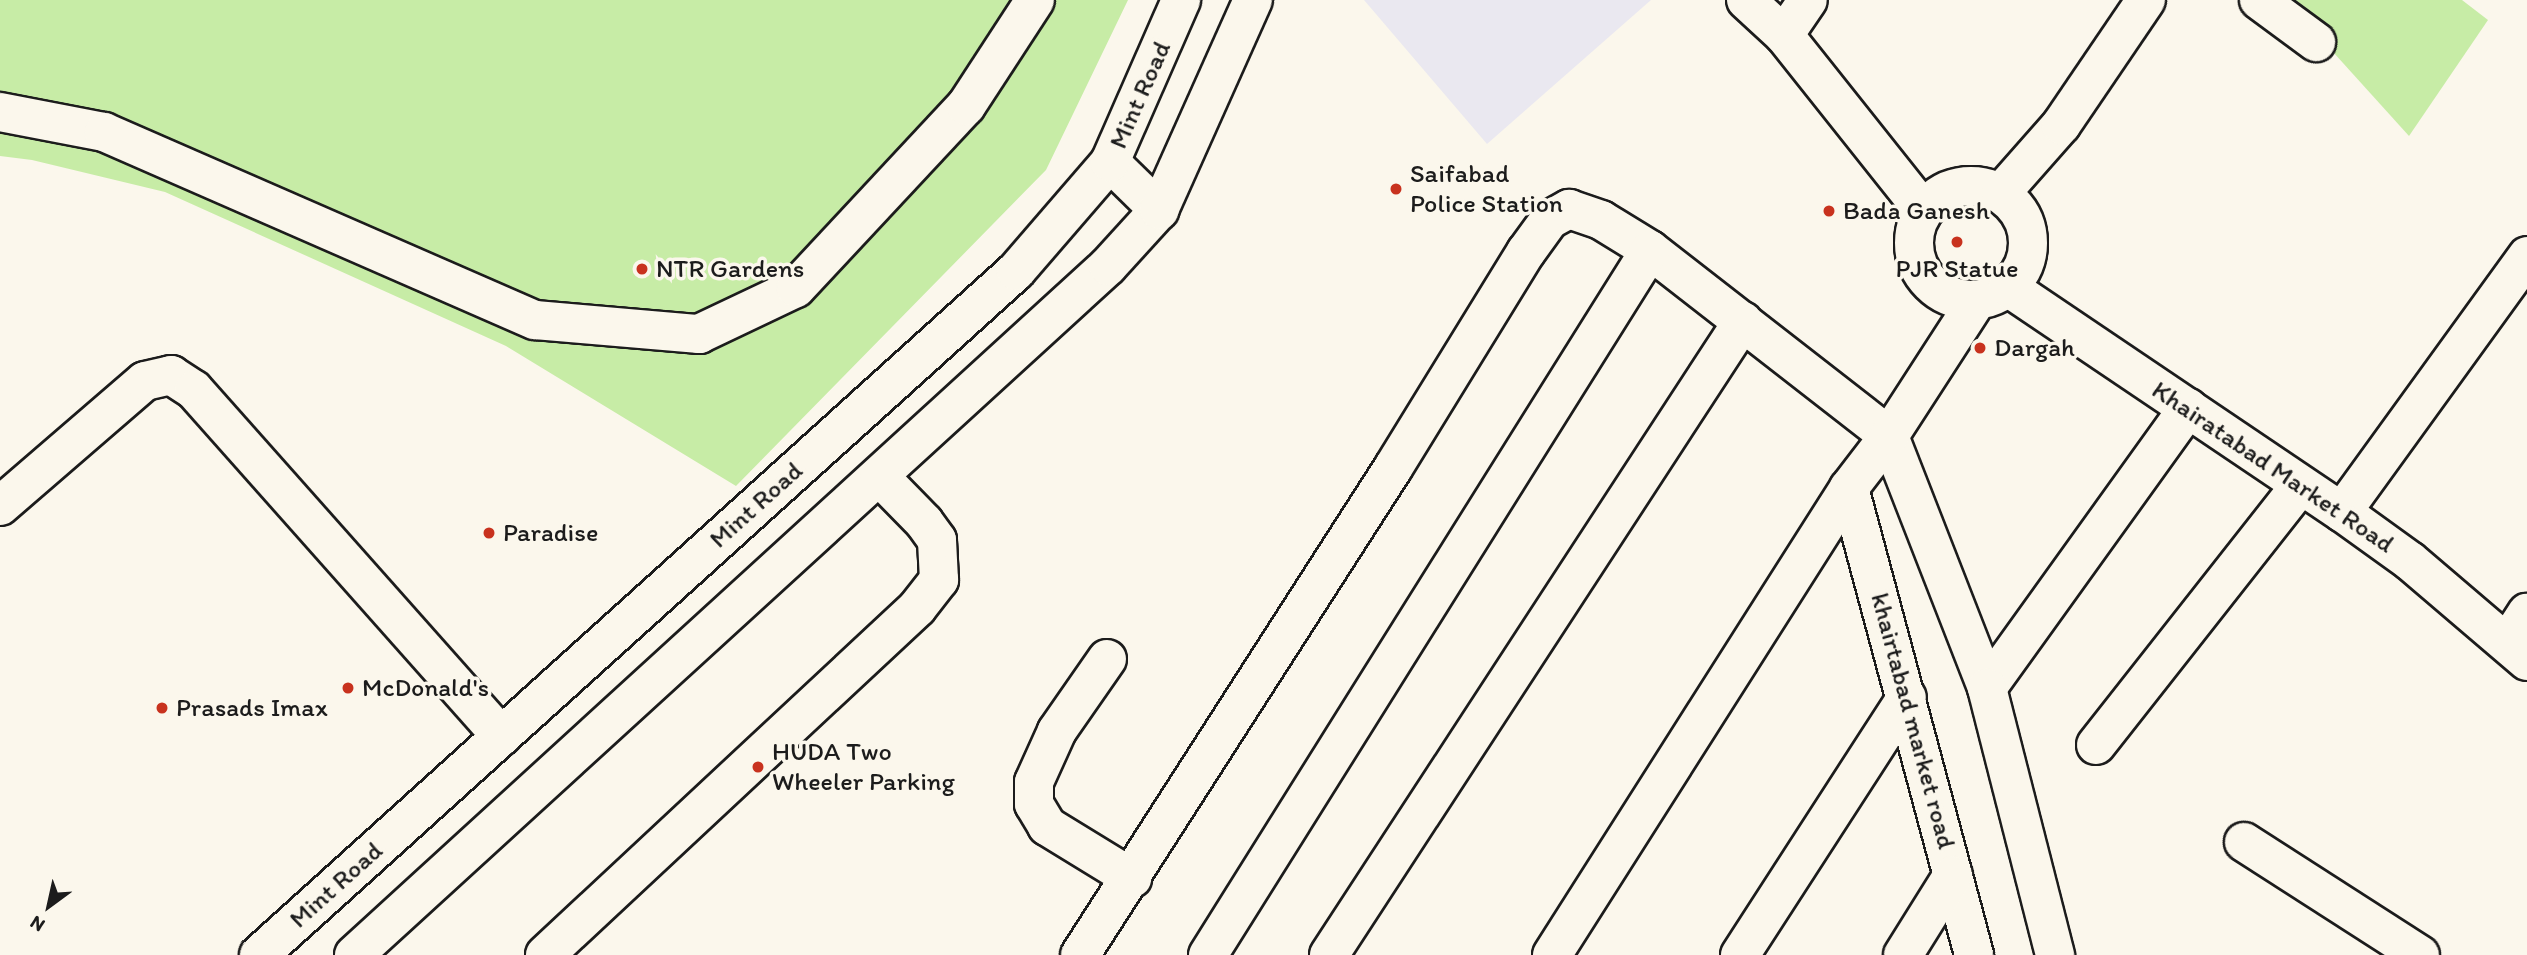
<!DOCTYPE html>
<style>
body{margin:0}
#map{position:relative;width:2527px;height:955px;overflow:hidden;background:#fbf7ec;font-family:Itim,sans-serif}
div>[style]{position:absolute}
.built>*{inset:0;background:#eae8f0}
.green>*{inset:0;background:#c7eca6}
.roads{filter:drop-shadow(2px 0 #1c1c1c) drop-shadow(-2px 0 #1c1c1c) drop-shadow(0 2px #1c1c1c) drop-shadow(0 -2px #1c1c1c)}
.minor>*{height:38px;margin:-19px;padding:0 19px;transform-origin:19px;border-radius:19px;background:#fbf7ec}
.minor>.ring{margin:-19px;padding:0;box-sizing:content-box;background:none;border:38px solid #fbf7ec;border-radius:50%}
.dots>*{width:19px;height:19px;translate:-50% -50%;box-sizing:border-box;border:4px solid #fbf7ec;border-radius:50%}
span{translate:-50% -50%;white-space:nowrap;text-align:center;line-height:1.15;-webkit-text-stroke:7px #fbf7ec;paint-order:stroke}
.street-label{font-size:26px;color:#1c1c1c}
.poi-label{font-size:26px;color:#1c1c1c}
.left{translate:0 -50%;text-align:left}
.north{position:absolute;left:14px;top:871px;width:70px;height:70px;-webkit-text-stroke:5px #fbf7ec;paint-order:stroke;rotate:213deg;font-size:19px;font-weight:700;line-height:28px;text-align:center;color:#1c1c1c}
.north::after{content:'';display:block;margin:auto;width:24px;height:32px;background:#1c1c1c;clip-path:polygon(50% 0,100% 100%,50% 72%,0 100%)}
</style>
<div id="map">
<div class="built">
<div style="clip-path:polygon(1364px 0,1651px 0,1487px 144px)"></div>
</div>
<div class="green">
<div style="clip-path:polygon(0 0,1128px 0,1046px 170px,736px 486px,506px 346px,165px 192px,32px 160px,0 156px)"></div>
<div style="clip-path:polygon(2286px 0,2462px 0,2488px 20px,2409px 136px)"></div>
</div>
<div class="roads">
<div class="minor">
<div style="left:1746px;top:0;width:52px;rotate:42.6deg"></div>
<div style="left:1784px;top:35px;width:223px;rotate:51.5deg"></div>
<div style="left:2259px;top:0;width:71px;rotate:36.4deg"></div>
<div style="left:1784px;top:35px;width:42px;rotate:-55.6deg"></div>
<div style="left:0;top:112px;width:106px;rotate:10.9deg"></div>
<div style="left:104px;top:132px;width:470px;rotate:23.6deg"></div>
<div style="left:535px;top:320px;width:165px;rotate:4.9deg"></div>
<div style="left:699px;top:334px;width:107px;rotate:-25.4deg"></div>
<div style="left:796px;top:288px;width:249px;rotate:-47deg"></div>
<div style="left:966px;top:106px;width:126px;rotate:-56.9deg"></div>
<div style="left:1110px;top:162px;width:69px;rotate:44.4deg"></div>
<div class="ring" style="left:1914px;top:186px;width:76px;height:76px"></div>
<div style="left:2001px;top:193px;width:91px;rotate:-48.6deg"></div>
<div style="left:2061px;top:125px;width:151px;rotate:-55.8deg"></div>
<div style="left:2008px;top:287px;width:403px;rotate:34deg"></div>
<div style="left:2342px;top:512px;width:84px;rotate:35.8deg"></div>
<div style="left:2410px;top:561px;width:154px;rotate:40.5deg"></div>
<div style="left:1849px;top:488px;width:483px;rotate:75deg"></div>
<div style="left:0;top:506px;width:191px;rotate:-40.8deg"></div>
<div style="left:145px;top:381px;width:27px;rotate:-13deg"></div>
<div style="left:171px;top:375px;width:27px;rotate:33deg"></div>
<div style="left:194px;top:390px;width:463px;rotate:48.4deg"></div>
<div style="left:2342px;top:512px;width:316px;rotate:-54.1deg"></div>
<div style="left:2508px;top:642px;width:35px;rotate:-57deg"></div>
<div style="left:1107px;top:659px;width:88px;rotate:124.8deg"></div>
<div style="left:1057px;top:731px;width:56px;rotate:114.3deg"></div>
<div style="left:1034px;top:782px;width:22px;rotate:90deg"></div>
<div style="left:1034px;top:804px;width:26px;rotate:59deg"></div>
<div style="left:1047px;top:826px;width:100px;rotate:31.5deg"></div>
<div style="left:1987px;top:688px;width:345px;rotate:-54.3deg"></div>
<div style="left:2096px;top:745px;width:330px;rotate:-51.8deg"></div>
<div style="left:2244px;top:842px;width:209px;rotate:32.7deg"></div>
<div style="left:259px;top:955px;width:1020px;rotate:-42.1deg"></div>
<div style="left:1016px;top:271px;width:144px;rotate:-49.2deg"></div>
<div style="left:1110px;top:162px;width:177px;rotate:-66.3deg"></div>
<div style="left:354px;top:955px;width:1021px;rotate:-42.42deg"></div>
<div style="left:1108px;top:266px;width:76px;rotate:-47.7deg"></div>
<div style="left:1159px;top:210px;width:230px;rotate:-65.9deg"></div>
<div style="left:545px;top:955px;width:509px;rotate:-43.01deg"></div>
<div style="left:917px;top:608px;width:36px;rotate:-52deg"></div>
<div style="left:939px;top:580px;width:40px;rotate:-92.9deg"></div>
<div style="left:937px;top:540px;width:22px;rotate:-126deg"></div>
<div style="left:924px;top:522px;width:64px;rotate:-134.4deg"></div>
<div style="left:1080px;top:955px;width:579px;rotate:-57.27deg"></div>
<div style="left:1393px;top:468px;width:254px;rotate:-58.4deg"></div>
<div style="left:1526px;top:252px;width:39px;rotate:-54deg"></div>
<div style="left:1549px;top:220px;width:23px;rotate:-29deg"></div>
<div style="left:1569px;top:209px;width:34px;rotate:19deg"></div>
<div style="left:1601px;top:220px;width:57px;rotate:31.5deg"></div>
<div style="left:1650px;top:250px;width:303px;rotate:37.9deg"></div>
<div style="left:1889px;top:436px;width:270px;rotate:68.7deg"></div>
<div style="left:1987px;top:688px;width:276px;rotate:75.7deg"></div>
<div style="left:1208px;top:955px;width:832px;rotate:-57.91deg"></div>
<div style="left:1329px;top:955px;width:757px;rotate:-56.86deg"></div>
<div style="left:1552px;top:955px;width:553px;rotate:-57.54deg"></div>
<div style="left:1849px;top:488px;width:66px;rotate:-52.4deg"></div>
<div style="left:1889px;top:436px;width:162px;rotate:-57.1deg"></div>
<div style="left:1740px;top:955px;width:307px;rotate:-57.1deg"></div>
<div style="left:1903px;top:955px;width:94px;rotate:-58deg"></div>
</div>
</div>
<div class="dots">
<div style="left:1396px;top:189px;background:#c8321e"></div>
<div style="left:1829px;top:211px;background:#c8321e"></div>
<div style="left:1957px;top:242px;background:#c8321e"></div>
<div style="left:642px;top:269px;background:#c8321e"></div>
<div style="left:1980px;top:348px;background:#c8321e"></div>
<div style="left:489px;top:533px;background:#c8321e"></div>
<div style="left:348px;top:688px;background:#c8321e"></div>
<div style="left:162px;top:708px;background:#c8321e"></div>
<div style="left:758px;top:767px;background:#c8321e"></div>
</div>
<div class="street-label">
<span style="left:1140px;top:95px;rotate:-66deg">Mint Road</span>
<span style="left:2273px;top:467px;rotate:34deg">Khairatabad Market Road</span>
<span style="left:756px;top:505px;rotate:-42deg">Mint Road</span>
<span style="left:1913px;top:721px;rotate:75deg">khairtabad market road</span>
<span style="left:336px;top:885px;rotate:-42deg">Mint Road</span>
</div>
<div class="poi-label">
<span class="left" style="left:1410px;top:189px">Saifabad<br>Police Station</span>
<span class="left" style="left:1843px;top:211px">Bada Ganesh</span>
<span class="left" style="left:656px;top:269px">NTR Gardens</span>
<span style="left:1957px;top:269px">PJR Statue</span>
<span class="left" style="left:1994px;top:348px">Dargah</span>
<span class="left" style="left:503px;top:533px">Paradise</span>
<span class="left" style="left:362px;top:688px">McDonald's</span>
<span class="left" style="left:176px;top:708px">Prasads Imax</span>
<span class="left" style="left:772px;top:767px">HUDA Two<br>Wheeler Parking</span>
</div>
<div class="north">N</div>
</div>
